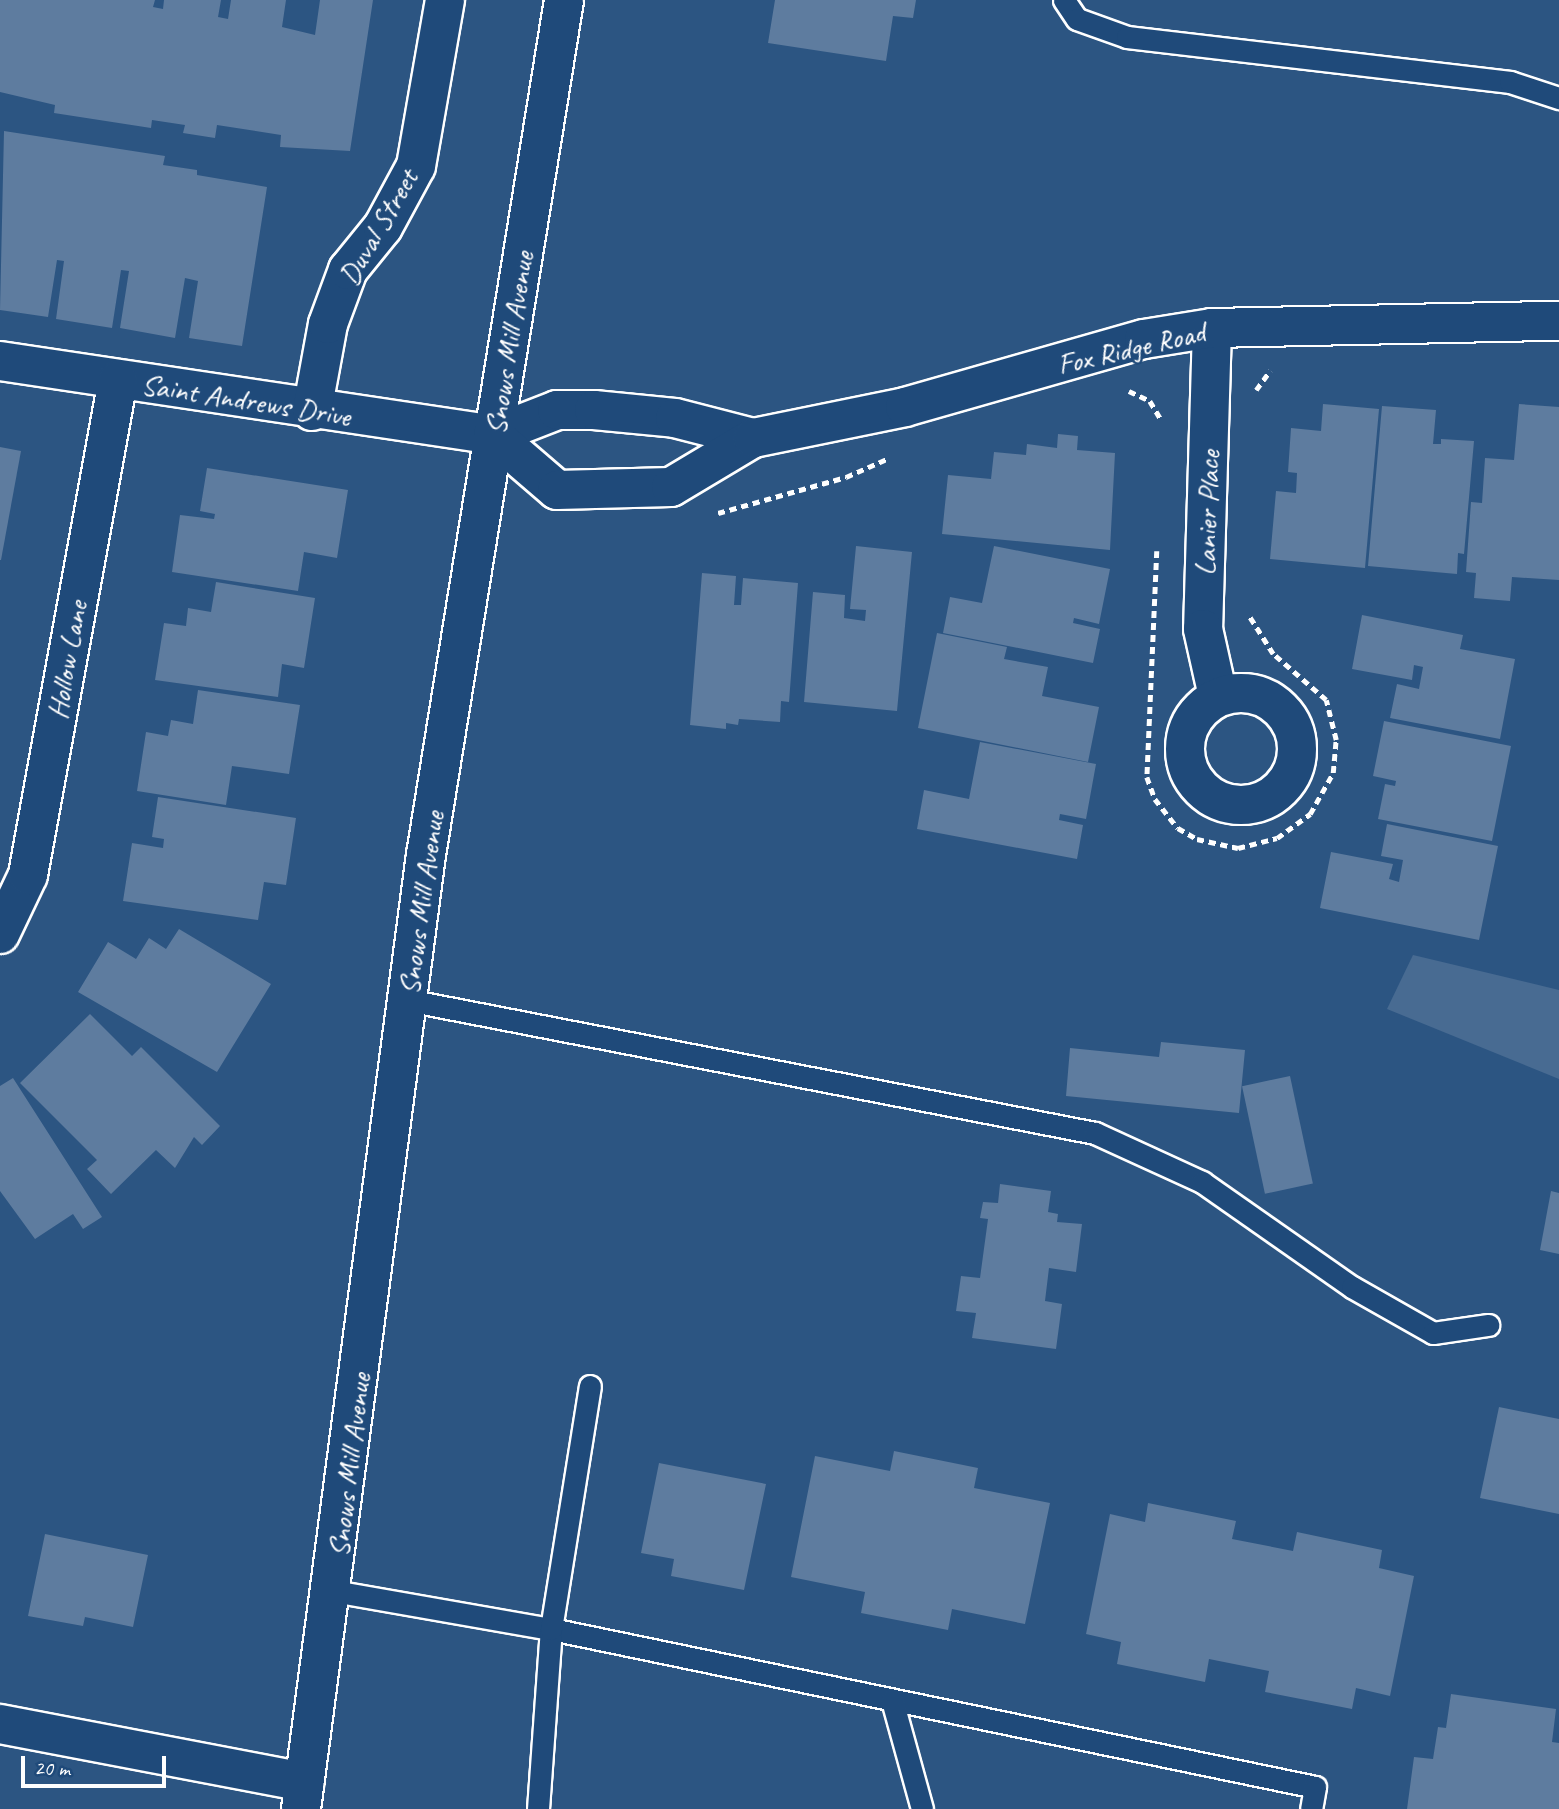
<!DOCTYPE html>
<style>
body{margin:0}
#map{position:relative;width:1559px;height:1809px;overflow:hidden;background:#2c5582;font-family:Caveat,sans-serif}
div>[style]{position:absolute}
.green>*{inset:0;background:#486b92}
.building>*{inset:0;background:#5e7c9f;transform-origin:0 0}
.path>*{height:4.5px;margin-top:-2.25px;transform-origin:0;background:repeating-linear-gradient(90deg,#fff 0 7px,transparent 0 12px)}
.roads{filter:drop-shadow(2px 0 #fff) drop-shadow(-2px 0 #fff) drop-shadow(0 2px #fff) drop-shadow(0 -2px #fff)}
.lane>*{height:21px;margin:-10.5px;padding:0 10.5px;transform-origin:10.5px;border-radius:10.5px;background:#1f4a7a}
.street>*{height:38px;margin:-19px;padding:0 19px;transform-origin:19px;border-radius:19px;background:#1f4a7a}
.street>.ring{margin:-19px;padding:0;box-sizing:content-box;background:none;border:38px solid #1f4a7a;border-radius:50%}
.secondary>*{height:38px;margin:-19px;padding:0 19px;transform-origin:19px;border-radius:19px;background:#1f4a7a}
span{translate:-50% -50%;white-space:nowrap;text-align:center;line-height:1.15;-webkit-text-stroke:5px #1f4a7a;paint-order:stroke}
.street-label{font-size:30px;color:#fff}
.scale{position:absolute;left:21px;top:1756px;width:145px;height:32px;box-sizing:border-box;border:4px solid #fff;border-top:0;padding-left:9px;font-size:21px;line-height:24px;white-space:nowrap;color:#fff;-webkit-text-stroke:5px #1f4a7a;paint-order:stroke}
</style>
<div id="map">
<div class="green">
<div style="clip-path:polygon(1413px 955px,1559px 990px,1559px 1079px,1387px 1009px)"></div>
</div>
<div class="building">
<div style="clip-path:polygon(0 0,155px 0,153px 7px,163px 9px,164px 0,221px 0,218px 17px,228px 19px,231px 0,286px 0,282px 27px,315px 35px,320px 0,373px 0,350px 151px,280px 147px,281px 135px,217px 125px,215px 138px,183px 133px,185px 125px,152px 120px,151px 128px,54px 113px,55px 105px,0 92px)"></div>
<div style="clip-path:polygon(775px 0,916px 0,913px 18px,893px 16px,886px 61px,768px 43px)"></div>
<div style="clip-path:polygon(4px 131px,165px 156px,163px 165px,197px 170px,197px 175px,267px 187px,242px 346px,189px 338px,198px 281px,185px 278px,175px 338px,120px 328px,129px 271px,121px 270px,112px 328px,56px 319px,64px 261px,57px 260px,48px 317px,0 310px)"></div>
<div style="clip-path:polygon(1323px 404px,1379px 409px,1365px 568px,1270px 559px,1276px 491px,1296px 493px,1297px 473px,1288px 472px,1291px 428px,1321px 431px)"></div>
<div style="clip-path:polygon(1519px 404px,1559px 407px,1559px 580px,1512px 577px,1510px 601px,1474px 598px,1476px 573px,1466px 572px,1471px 502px,1482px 503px,1485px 458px,1514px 460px)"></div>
<div style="clip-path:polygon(1382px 406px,1436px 410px,1433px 444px,1441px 444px,1441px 439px,1474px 441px,1464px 554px,1458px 553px,1457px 574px,1368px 566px)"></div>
<div style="clip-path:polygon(1058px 434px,1078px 436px,1077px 450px,1115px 453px,1110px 550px,942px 534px,948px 475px,991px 479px,994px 452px,1026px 455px,1027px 444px,1057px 448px)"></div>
<div style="clip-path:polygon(0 447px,21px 451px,1px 560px,0 560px)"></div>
<div style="clip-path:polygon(207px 468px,348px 490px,337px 558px,304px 552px,298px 591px,172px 572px,180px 515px,214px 519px,215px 514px,200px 511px)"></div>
<div style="clip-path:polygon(856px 546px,912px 552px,897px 711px,804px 702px,813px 592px,845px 595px,844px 618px,865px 621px,866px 610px,850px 609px)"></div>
<div style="clip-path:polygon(994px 546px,1110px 569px,1099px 624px,1074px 618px,1073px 623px,1100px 629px,1093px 663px,943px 633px,950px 597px,982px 603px)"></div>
<div style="clip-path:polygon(702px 573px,736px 576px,734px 605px,741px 605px,743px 578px,798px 583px,789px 702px,781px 701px,780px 722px,739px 719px,738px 725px,726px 723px,726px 729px,690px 725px)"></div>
<div style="clip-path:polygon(216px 582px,315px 598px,304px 668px,282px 664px,278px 697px,155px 680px,164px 623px,186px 626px,188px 608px,211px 612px)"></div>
<div style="clip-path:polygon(1362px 615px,1463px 635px,1460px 649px,1515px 659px,1500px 739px,1390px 718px,1397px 684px,1419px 689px,1423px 667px,1414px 665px,1412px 680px,1352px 669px)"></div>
<div style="clip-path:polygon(937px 633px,1007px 647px,1004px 659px,1048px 667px,1042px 696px,1099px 707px,1088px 762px,918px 728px)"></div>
<div style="clip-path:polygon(198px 690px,300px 705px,289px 774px,232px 766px,226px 805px,137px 791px,146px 732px,168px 736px,171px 720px,193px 724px)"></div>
<div style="clip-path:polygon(1384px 721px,1511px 746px,1492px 841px,1378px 819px,1385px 784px,1395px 786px,1396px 781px,1373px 776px)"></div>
<div style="clip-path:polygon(980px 742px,1096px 764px,1086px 819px,1060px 814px,1059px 820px,1083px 825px,1077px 859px,917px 829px,924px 790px,969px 799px)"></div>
<div style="clip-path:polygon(158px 797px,296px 818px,286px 885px,264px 882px,258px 920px,123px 901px,132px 843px,163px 848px,164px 839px,152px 837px)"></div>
<div style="clip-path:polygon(1387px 824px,1498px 846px,1479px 940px,1320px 908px,1331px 852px,1393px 864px,1389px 879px,1399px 882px,1403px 860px,1381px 856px)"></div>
<div style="clip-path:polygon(179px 929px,271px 984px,217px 1072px,78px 992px,108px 942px,136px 959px,149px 938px,166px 949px)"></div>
<div style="clip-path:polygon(90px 1014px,132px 1056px,141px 1047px,220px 1126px,202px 1145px,194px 1137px,175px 1168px,156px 1150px,111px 1194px,87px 1169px,97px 1160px,20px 1083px)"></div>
<div style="clip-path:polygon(1161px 1042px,1245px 1050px,1239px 1113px,1066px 1096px,1070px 1048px,1159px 1057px)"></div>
<div style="left:1290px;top:1076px;width:110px;height:49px;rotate:78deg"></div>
<div style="clip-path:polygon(13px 1078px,102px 1217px,83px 1229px,73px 1214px,35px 1239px,0 1191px,0 1086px)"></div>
<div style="clip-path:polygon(1000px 1184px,1051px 1191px,1048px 1212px,1058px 1214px,1057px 1222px,1082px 1224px,1076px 1272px,1049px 1268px,1045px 1301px,1062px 1304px,1056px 1349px,972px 1338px,976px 1313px,956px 1311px,961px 1276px,980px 1278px,988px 1219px,980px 1218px,983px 1202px,998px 1203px)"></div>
<div style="clip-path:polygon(1551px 1191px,1559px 1193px,1559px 1254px,1540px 1250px)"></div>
<div style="clip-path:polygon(1499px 1407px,1559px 1419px,1559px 1514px,1480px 1498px)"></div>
<div style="clip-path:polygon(894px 1451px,978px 1468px,974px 1488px,1050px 1503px,1025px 1624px,952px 1609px,948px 1630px,861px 1613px,865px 1592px,791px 1577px,815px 1456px,890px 1471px)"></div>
<div style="clip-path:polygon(659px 1463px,766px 1484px,744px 1590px,671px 1576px,674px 1559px,641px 1553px)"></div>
<div style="clip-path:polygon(1148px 1503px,1236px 1521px,1232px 1539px,1293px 1551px,1297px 1532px,1382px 1550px,1379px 1568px,1414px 1576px,1390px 1696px,1356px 1688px,1352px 1709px,1265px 1692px,1269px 1671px,1209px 1659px,1205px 1682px,1117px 1664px,1121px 1642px,1086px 1634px,1110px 1514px,1145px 1522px)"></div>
<div style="clip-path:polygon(45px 1534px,148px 1555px,133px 1627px,85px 1617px,83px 1626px,28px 1616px)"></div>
<div style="clip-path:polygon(1451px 1694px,1556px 1709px,1552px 1742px,1559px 1743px,1559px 1809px,1407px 1809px,1414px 1757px,1433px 1759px,1438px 1727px,1446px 1728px)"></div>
</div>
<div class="path">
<div style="left:1256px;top:390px;width:24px;rotate:-54deg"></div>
<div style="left:1129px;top:391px;width:23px;rotate:25deg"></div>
<div style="left:1150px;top:401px;width:23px;rotate:59deg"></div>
<div style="left:718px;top:513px;width:133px;rotate:-15.7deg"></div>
<div style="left:846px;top:477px;width:47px;rotate:-23.8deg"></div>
<div style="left:1157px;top:551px;width:226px;rotate:92.5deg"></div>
<div style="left:1147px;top:777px;width:23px;rotate:70deg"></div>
<div style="left:1155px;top:799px;width:37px;rotate:52deg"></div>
<div style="left:1178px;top:828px;width:22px;rotate:30deg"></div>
<div style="left:1197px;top:839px;width:42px;rotate:12.4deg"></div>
<div style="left:1238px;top:848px;width:40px;rotate:-14.4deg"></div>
<div style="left:1277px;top:838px;width:41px;rotate:-36deg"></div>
<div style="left:1310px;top:814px;width:47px;rotate:-60.7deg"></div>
<div style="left:1333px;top:773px;width:33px;rotate:-85deg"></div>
<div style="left:1336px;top:740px;width:41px;rotate:-104deg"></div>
<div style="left:1326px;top:700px;width:70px;rotate:-139deg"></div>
<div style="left:1273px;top:654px;width:45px;rotate:-122.3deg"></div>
</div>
<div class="roads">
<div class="lane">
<div style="left:1064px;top:0;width:23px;rotate:56deg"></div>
<div style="left:1077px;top:19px;width:53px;rotate:19.8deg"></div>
<div style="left:1127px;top:37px;width:386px;rotate:6.7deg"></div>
<div style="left:1510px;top:82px;width:52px;rotate:18.1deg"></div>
<div style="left:407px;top:1000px;width:701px;rotate:10.94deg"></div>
<div style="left:1095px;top:1133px;width:118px;rotate:24.6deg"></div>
<div style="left:1202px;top:1182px;width:183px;rotate:35deg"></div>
<div style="left:1352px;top:1287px;width:93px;rotate:29.6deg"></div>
<div style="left:1433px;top:1333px;width:56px;rotate:-8.3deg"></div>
<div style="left:333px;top:1591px;width:221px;rotate:9.9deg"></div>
<div style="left:551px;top:1629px;width:780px;rotate:11.68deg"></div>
<div style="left:1315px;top:1787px;width:22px;rotate:100deg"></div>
<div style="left:892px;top:1700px;width:113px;rotate:74.6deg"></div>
<div style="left:538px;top:1809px;width:180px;rotate:-85.9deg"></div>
<div style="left:551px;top:1629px;width:246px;rotate:-80.9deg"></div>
</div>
<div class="street">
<div style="left:1212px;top:328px;width:301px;rotate:91.7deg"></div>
<div style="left:1203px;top:629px;width:69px;rotate:77.4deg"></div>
<div style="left:0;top:361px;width:499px;rotate:8.5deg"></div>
<div style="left:493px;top:435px;width:69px;rotate:-21.3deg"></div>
<div style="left:557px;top:410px;width:37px"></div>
<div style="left:594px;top:410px;width:81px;rotate:5.6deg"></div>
<div style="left:675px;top:418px;width:81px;rotate:14.4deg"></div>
<div style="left:312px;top:411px;width:88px;rotate:-79.6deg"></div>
<div style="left:328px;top:324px;width:58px;rotate:-69.7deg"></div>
<div style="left:348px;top:270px;width:55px;rotate:-50.9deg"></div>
<div style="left:383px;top:227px;width:69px;rotate:-61.6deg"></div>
<div style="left:416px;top:166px;width:169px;rotate:-80.1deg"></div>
<div style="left:493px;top:435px;width:84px;rotate:40.7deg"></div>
<div style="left:557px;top:490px;width:114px;rotate:-1.5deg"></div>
<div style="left:671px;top:487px;width:96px;rotate:-30.9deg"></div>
<div style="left:753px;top:438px;width:155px;rotate:-11.5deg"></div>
<div style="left:905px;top:407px;width:248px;rotate:-15.9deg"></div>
<div style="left:1144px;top:339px;width:69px;rotate:-9.2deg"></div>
<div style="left:1212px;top:328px;width:347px;rotate:-1.2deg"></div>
<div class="ring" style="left:1185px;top:693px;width:74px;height:74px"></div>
<div style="left:0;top:934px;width:65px;rotate:-64.6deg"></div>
<div style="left:28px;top:875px;width:503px;rotate:-79.7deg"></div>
<div style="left:0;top:1724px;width:310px;rotate:10.8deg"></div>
</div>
<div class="secondary">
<div style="left:301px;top:1809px;width:962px;rotate:-82.54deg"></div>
<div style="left:426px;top:855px;width:866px;rotate:-80.83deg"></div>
</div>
</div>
<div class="street-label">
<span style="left:378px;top:227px;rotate:-60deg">Duval Street</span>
<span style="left:509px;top:343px;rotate:-81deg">Snows Mill Avenue</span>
<span style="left:1131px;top:348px;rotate:-13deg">Fox Ridge Road</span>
<span style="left:246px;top:400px;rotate:9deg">Saint Andrews Drive</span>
<span style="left:1207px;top:513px;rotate:-88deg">Lanier Place</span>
<span style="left:67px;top:660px;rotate:-80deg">Hollow Lane</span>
<span style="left:421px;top:903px;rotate:-82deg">Snows Mill Avenue</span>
<span style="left:349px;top:1465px;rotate:-83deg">Snows Mill Avenue</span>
</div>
<div class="scale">20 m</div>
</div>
